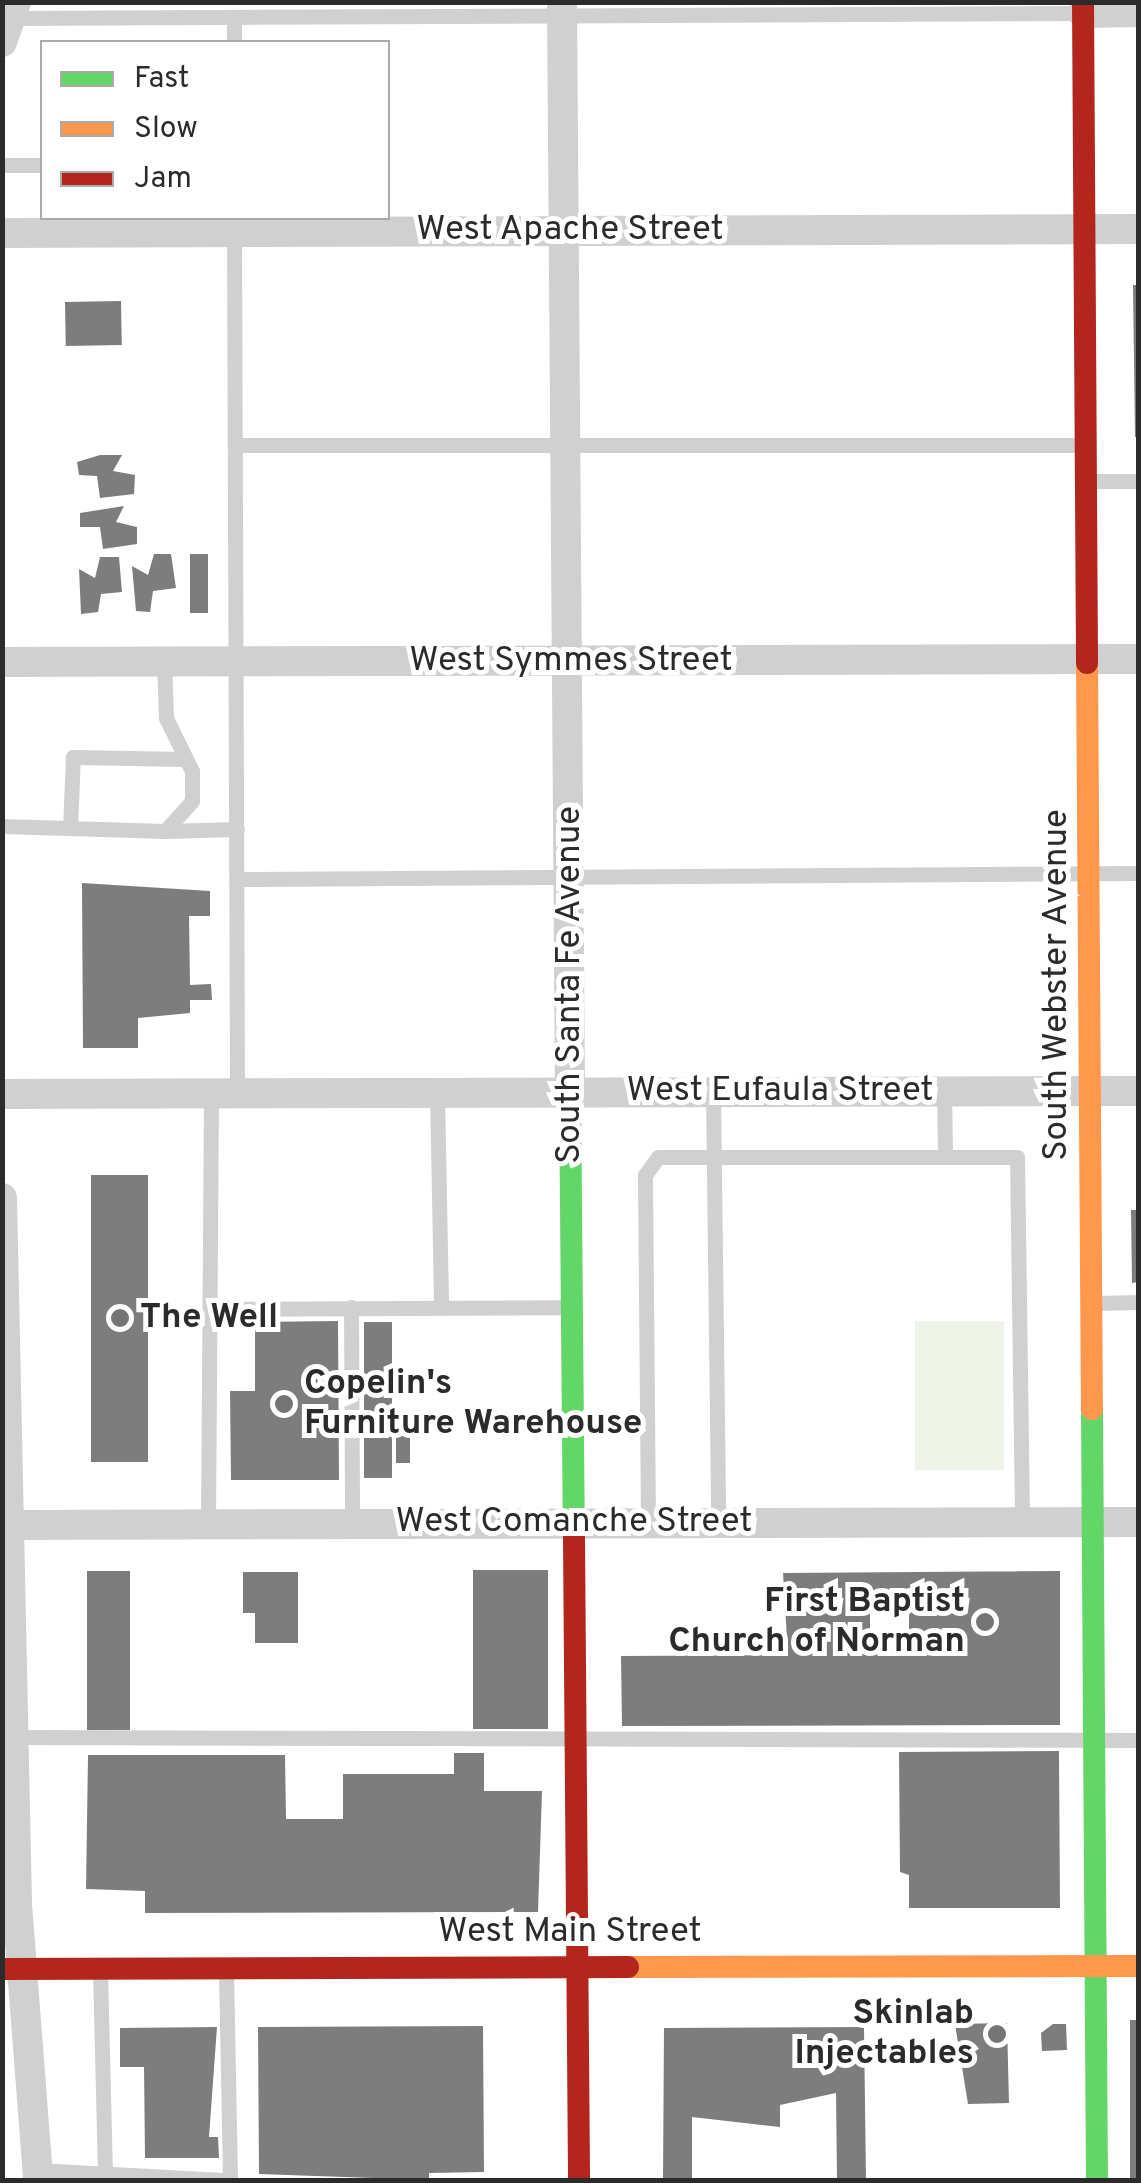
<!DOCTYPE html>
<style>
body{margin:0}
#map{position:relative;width:1141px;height:2183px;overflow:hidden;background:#fff;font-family:Overpass,sans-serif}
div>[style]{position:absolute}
.green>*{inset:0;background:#eff4e9;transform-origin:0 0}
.building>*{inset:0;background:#7d7d7d;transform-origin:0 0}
.lane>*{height:15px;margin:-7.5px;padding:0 7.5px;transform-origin:7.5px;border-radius:7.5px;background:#d0d0d0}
.street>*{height:30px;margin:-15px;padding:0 15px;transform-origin:15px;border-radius:15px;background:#d0d0d0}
.fast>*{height:22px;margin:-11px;padding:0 11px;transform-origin:11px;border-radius:11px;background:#63d668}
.slow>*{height:22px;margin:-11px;padding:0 11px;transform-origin:11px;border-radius:11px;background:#ff974d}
.jam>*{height:22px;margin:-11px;padding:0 11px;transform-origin:11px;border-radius:11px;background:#b3261e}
.dots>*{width:28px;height:28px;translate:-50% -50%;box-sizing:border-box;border:5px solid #fff;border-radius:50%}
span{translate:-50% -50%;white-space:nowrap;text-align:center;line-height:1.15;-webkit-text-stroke:10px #fff;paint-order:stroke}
.street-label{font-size:35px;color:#2b2b2b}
.poi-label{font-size:35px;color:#2b2b2b;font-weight:700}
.left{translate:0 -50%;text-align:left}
.right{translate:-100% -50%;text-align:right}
.frame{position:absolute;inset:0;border:5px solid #2b2b2b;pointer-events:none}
.legend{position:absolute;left:40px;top:40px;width:350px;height:180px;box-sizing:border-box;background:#fff;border:2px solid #aaa;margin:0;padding:12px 18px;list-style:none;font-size:30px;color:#2b2b2b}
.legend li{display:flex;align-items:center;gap:20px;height:50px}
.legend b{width:50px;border:2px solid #aaa}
</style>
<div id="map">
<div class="green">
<div style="left:915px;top:1321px;width:89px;height:149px"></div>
</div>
<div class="building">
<div style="clip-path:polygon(1133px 285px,1138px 285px,1138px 437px,1135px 437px)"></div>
<div style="left:121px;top:301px;width:44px;height:56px;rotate:89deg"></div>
<div style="clip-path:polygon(100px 455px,122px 455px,113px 471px,135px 475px,134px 494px,100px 498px,97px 476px,79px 475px,77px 462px)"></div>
<div style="clip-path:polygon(124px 506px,116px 522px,137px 527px,137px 544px,103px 549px,100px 527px,80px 527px,80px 513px)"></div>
<div style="clip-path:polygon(154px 554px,171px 554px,176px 588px,153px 591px,150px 612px,136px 611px,132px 566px,148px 575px)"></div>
<div style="left:190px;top:554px;width:18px;height:59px"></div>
<div style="clip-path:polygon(100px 557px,119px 557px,122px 592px,101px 594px,98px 612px,81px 614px,79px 569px,95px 578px)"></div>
<div style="clip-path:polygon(82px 883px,210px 891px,210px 916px,189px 916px,190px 985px,211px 984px,212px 1000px,190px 1000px,190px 1013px,138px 1018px,138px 1048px,83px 1048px)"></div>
<div style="left:91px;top:1175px;width:57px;height:287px"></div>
<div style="clip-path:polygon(1131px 1210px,1138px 1210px,1138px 1282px,1132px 1283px)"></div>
<div style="clip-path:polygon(338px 1321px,339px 1480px,231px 1480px,230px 1391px,255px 1391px,255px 1322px)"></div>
<div style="left:364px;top:1322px;width:28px;height:156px"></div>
<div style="left:396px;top:1436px;width:14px;height:27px"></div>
<div style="left:473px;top:1570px;width:75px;height:159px"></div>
<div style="left:87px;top:1571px;width:43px;height:159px"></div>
<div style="clip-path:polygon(evenodd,1060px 1571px,1060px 1725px,622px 1726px,621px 1656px,788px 1655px,783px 1573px,1060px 1571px,909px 1590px,909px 1650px,870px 1650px,870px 1593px,909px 1590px)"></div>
<div style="clip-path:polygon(243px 1572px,298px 1572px,298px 1643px,255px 1643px,255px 1613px,243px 1613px)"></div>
<div style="clip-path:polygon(1059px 1751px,1060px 1908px,909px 1908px,909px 1875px,900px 1872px,899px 1752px)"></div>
<div style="clip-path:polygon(454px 1753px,484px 1753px,484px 1791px,542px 1791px,538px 1912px,145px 1913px,145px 1891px,86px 1889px,88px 1755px,285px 1755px,286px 1819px,343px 1819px,343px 1774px,454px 1774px)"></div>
<div style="left:1130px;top:2020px;width:8px;height:160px"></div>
<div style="clip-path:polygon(1007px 2023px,1009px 2103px,968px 2104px,955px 2024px)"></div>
<div style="clip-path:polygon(1053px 2024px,1066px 2024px,1067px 2050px,1042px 2051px,1041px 2033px)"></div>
<div style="clip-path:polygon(483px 2026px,484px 2172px,429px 2173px,429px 2180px,259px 2174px,258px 2027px)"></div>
<div style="clip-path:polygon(217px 2027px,209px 2137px,218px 2137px,219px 2158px,145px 2158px,144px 2067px,120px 2067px,120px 2028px)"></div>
<div style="clip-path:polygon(864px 2027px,866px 2180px,837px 2180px,836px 2093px,780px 2105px,780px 2127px,692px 2117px,692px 2180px,663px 2180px,664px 2028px)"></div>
</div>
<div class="lane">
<div style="left:234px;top:17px;width:25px;rotate:90deg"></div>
<div style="left:10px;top:18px;width:1071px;rotate:-0.27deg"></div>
<div style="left:2px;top:165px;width:40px"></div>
<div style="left:234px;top:227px;width:866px;rotate:89.8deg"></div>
<div style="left:235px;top:445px;width:848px"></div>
<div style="left:1088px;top:481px;width:50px"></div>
<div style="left:2px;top:826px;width:163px;rotate:1.8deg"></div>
<div style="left:165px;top:831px;width:40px;rotate:-48deg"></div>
<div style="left:192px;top:801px;width:30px;rotate:-90deg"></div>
<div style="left:192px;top:771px;width:59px;rotate:-116.1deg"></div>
<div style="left:166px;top:718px;width:56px;rotate:-92deg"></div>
<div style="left:70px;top:828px;width:71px;rotate:-87.6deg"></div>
<div style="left:73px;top:757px;width:112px;rotate:1deg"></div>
<div style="left:165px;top:831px;width:72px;rotate:-1.6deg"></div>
<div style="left:237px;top:879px;width:901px;rotate:-0.38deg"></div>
<div style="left:944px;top:1090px;width:67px;rotate:89.1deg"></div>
<div style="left:713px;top:1091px;width:430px;rotate:89.3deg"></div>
<div style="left:437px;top:1092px;width:215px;rotate:88.9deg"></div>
<div style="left:1094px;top:1303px;width:44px;rotate:-1.3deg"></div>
<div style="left:351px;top:1307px;width:217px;rotate:89.7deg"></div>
<div style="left:210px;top:1309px;width:358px;rotate:-0.3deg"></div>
<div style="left:648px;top:1522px;width:347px;rotate:-90.5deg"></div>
<div style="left:645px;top:1175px;width:22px;rotate:-54deg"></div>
<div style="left:658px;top:1157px;width:359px"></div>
<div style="left:1017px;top:1157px;width:363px;rotate:89.2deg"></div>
<div style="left:208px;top:1524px;width:431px;rotate:-89.6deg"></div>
<div style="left:13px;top:1737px;width:1125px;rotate:0.15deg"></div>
<div style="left:100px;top:1970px;width:206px;rotate:88.6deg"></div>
<div style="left:226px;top:1970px;width:210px;rotate:88.9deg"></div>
<div style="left:37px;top:2170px;width:187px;rotate:3.1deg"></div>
</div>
<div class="street">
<div style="left:562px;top:2px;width:1089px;rotate:89.58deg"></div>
<div style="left:1083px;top:13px;width:55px;rotate:-1deg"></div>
<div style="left:2px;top:42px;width:42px;rotate:-70.7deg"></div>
<div style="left:2px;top:233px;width:1136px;rotate:-0.2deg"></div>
<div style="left:2px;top:662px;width:1136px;rotate:-0.15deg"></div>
<div style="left:2px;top:1094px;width:1136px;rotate:-0.15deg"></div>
<div style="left:2px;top:1198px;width:706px;rotate:88.78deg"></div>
<div style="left:17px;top:1904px;width:277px;rotate:85.6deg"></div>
<div style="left:9px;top:1525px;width:1129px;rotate:-0.15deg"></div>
</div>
<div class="fast">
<div style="left:570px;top:1091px;width:447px;rotate:89.5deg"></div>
<div style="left:1092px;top:1409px;width:771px;rotate:89.63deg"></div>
</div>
<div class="slow">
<div style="left:1087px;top:663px;width:746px;rotate:89.62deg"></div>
<div style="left:628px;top:1967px;width:510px;rotate:-0.11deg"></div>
</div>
<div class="jam">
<div style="left:1083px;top:2px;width:661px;rotate:89.65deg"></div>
<div style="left:574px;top:1538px;width:642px;rotate:89.55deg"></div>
<div style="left:2px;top:1969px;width:626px;rotate:-0.18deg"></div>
</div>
<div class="dots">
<div style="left:120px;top:1318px;background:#757575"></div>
<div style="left:284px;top:1404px;background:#757575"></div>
<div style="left:985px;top:1622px;background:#757575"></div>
<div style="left:997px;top:2034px;background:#757575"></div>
</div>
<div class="street-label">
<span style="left:570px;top:230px">West Apache Street</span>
<span style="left:571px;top:661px">West Symmes Street</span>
<span style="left:570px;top:985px;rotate:-90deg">South Santa Fe Avenue</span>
<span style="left:1057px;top:985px;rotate:-90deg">South Webster Avenue</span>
<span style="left:780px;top:1091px">West Eufaula Street</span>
<span style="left:574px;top:1522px">West Comanche Street</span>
<span style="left:570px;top:1932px">West Main Street</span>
</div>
<div class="poi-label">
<span class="left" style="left:140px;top:1318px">The Well</span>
<span class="left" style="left:304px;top:1404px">Copelin's<br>Furniture Warehouse</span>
<span class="right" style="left:965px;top:1622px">First Baptist<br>Church of Norman</span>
<span class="right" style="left:974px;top:2034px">Skinlab<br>Injectables</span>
</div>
<div class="frame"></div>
<ul class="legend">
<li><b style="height:12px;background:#63d668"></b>Fast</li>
<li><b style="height:12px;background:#ff974d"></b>Slow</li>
<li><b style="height:12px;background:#b3261e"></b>Jam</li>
</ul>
</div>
